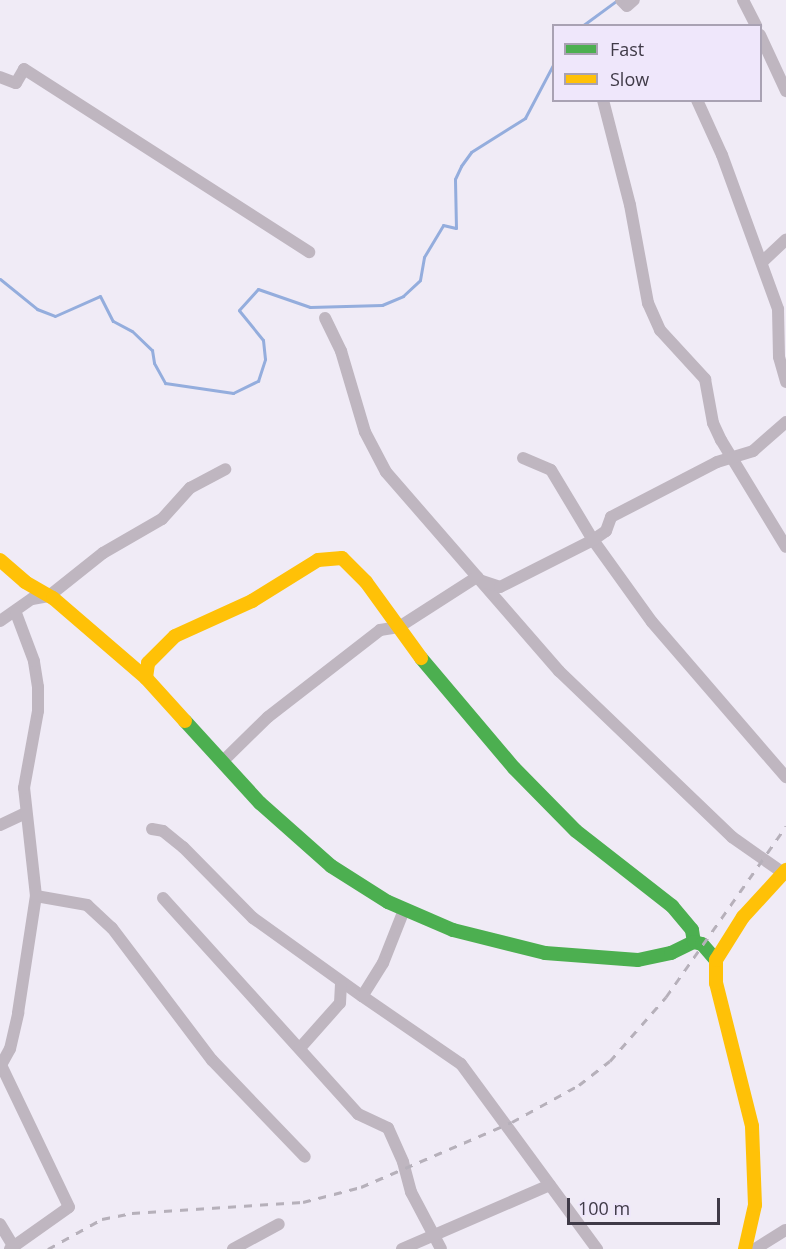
<!DOCTYPE html>
<style>
body{margin:0}
#map{position:relative;width:786px;height:1249px;overflow:hidden;background:#f0ebf6;font-family:"Open Sans",sans-serif}
div>[style]{position:absolute}
.stream>*{height:3px;margin:-1.5px;padding:0 1.5px;transform-origin:1.5px;border-radius:1.5px;background:#94addd}
.street>*{height:12px;margin:-6px;padding:0 6px;transform-origin:6px;border-radius:6px;background:#bfb6c0}
.fast>*{height:14px;margin:-7px;padding:0 7px;transform-origin:7px;border-radius:7px;background:#4caf50}
.slow>*{height:14px;margin:-7px;padding:0 7px;transform-origin:7px;border-radius:7px;background:#ffc107}
.rail>*{height:3px;margin-top:-1.5px;transform-origin:0;background:repeating-linear-gradient(90deg,#b6b0ba 0 8px,transparent 0 16px)}
span{translate:-50% -50%;white-space:nowrap;text-align:center;line-height:1.15;-webkit-text-stroke:4.5px #efe7fb;paint-order:stroke}
.legend{position:absolute;left:552px;top:24px;width:210px;height:78px;box-sizing:border-box;background:#efe7fb;border:2px solid #a9a2b3;margin:0;padding:8px 10px;list-style:none;font-size:18px;color:#3f3a47}
.legend li{display:flex;align-items:center;gap:12px;height:30px}
.legend b{width:30px;border:2px solid #a9a2b3}
.scale{position:absolute;left:567px;top:1198px;width:153px;height:27px;box-sizing:border-box;border:3px solid #3f3a47;border-top:0;padding-left:8px;font-size:18px;line-height:21px;white-space:nowrap;color:#3f3a47;-webkit-text-stroke:4px #efe7fb;paint-order:stroke}
</style>
<div id="map">
<div class="stream">
<div style="left:582px;top:26px;width:42px;rotate:-36.3deg"></div>
<div style="left:0;top:279px;width:48px;rotate:39deg"></div>
<div style="left:37px;top:309px;width:19px;rotate:21deg"></div>
<div style="left:55px;top:316px;width:49px;rotate:-24deg"></div>
<div style="left:100px;top:296px;width:28px;rotate:63deg"></div>
<div style="left:113px;top:321px;width:21px;rotate:28deg"></div>
<div style="left:132px;top:331px;width:28px;rotate:44deg"></div>
<div style="left:152px;top:350px;width:13px;rotate:81deg"></div>
<div style="left:154px;top:363px;width:23px;rotate:61deg"></div>
<div style="left:165px;top:383px;width:69px;rotate:8.4deg"></div>
<div style="left:233px;top:393px;width:28px;rotate:-26deg"></div>
<div style="left:258px;top:381px;width:23px;rotate:-72deg"></div>
<div style="left:265px;top:359px;width:19px;rotate:-96deg"></div>
<div style="left:263px;top:340px;width:38px;rotate:-129deg"></div>
<div style="left:239px;top:310px;width:28px;rotate:-48deg"></div>
<div style="left:258px;top:289px;width:55px;rotate:19.1deg"></div>
<div style="left:310px;top:307px;width:72px;rotate:-1.6deg"></div>
<div style="left:382px;top:305px;width:23px;rotate:-23deg"></div>
<div style="left:403px;top:296px;width:23px;rotate:-43deg"></div>
<div style="left:420px;top:280px;width:23px;rotate:-80deg"></div>
<div style="left:424px;top:257px;width:37px;rotate:-59deg"></div>
<div style="left:443px;top:225px;width:13px;rotate:13deg"></div>
<div style="left:456px;top:228px;width:49px;rotate:-91.2deg"></div>
<div style="left:455px;top:179px;width:14px;rotate:-65deg"></div>
<div style="left:461px;top:166px;width:17px;rotate:-54deg"></div>
<div style="left:471px;top:152px;width:64px;rotate:-32.2deg"></div>
<div style="left:525px;top:118px;width:62px;rotate:-62.2deg"></div>
</div>
<div class="street">
<div style="left:621px;top:0;width:8px;rotate:45deg"></div>
<div style="left:627px;top:6px;width:9px;rotate:-41deg"></div>
<div style="left:743px;top:0;width:29px;rotate:63deg"></div>
<div style="left:760px;top:35px;width:62px;rotate:65.1deg"></div>
<div style="left:0;top:77px;width:17px;rotate:21deg"></div>
<div style="left:16px;top:83px;width:16px;rotate:-60deg"></div>
<div style="left:24px;top:69px;width:339px;rotate:32.7deg"></div>
<div style="left:603px;top:100px;width:108px;rotate:75.6deg"></div>
<div style="left:630px;top:205px;width:100px;rotate:79.6deg"></div>
<div style="left:648px;top:303px;width:30px;rotate:66deg"></div>
<div style="left:660px;top:330px;width:67px;rotate:47.4deg"></div>
<div style="left:705px;top:379px;width:45px;rotate:79.7deg"></div>
<div style="left:713px;top:423px;width:19px;rotate:65deg"></div>
<div style="left:721px;top:440px;width:125px;rotate:58.7deg"></div>
<div style="left:697px;top:100px;width:60px;rotate:65.6deg"></div>
<div style="left:722px;top:155px;width:164px;rotate:70deg"></div>
<div style="left:778px;top:309px;width:48px;rotate:88.8deg"></div>
<div style="left:779px;top:357px;width:26px;rotate:74deg"></div>
<div style="left:762px;top:262px;width:33px;rotate:-43deg"></div>
<div style="left:325px;top:318px;width:37px;rotate:64deg"></div>
<div style="left:341px;top:351px;width:84px;rotate:73.5deg"></div>
<div style="left:365px;top:432px;width:45px;rotate:62.3deg"></div>
<div style="left:386px;top:472px;width:264px;rotate:49deg"></div>
<div style="left:559px;top:671px;width:240px;rotate:43.8deg"></div>
<div style="left:732px;top:837px;width:66px;rotate:35.1deg"></div>
<div style="left:523px;top:458px;width:30px;rotate:23deg"></div>
<div style="left:551px;top:470px;width:82px;rotate:59deg"></div>
<div style="left:593px;top:540px;width:101px;rotate:54.3deg"></div>
<div style="left:652px;top:622px;width:205px;rotate:49.2deg"></div>
<div style="left:482px;top:581px;width:19px;rotate:18deg"></div>
<div style="left:500px;top:587px;width:104px;rotate:-26.8deg"></div>
<div style="left:593px;top:540px;width:16px;rotate:-35deg"></div>
<div style="left:606px;top:531px;width:15px;rotate:-70deg"></div>
<div style="left:611px;top:517px;width:119px;rotate:-27.4deg"></div>
<div style="left:717px;top:462px;width:38px;rotate:-17deg"></div>
<div style="left:753px;top:451px;width:44px;rotate:-41.3deg"></div>
<div style="left:0;top:621px;width:39px;rotate:-35deg"></div>
<div style="left:32px;top:599px;width:17px;rotate:-10deg"></div>
<div style="left:49px;top:596px;width:69px;rotate:-38.5deg"></div>
<div style="left:103px;top:553px;width:68px;rotate:-30deg"></div>
<div style="left:162px;top:519px;width:42px;rotate:-47.9deg"></div>
<div style="left:190px;top:488px;width:40px;rotate:-28deg"></div>
<div style="left:222px;top:762px;width:64px;rotate:-44.4deg"></div>
<div style="left:268px;top:717px;width:142px;rotate:-37.8deg"></div>
<div style="left:380px;top:630px;width:19px;rotate:-9deg"></div>
<div style="left:399px;top:627px;width:93px;rotate:-32.7deg"></div>
<div style="left:0;top:825px;width:26px;rotate:-25deg"></div>
<div style="left:152px;top:829px;width:11px;rotate:10deg"></div>
<div style="left:163px;top:831px;width:26px;rotate:39deg"></div>
<div style="left:183px;top:847px;width:100px;rotate:45.4deg"></div>
<div style="left:253px;top:918px;width:134px;rotate:35.6deg"></div>
<div style="left:36px;top:896px;width:52px;rotate:10deg"></div>
<div style="left:87px;top:905px;width:34px;rotate:43deg"></div>
<div style="left:112px;top:928px;width:166px;rotate:52.9deg"></div>
<div style="left:212px;top:1060px;width:134px;rotate:46.2deg"></div>
<div style="left:163px;top:898px;width:291px;rotate:47.9deg"></div>
<div style="left:358px;top:1114px;width:33px;rotate:25deg"></div>
<div style="left:388px;top:1128px;width:37px;rotate:66deg"></div>
<div style="left:403px;top:1162px;width:31px;rotate:75deg"></div>
<div style="left:411px;top:1192px;width:64px;rotate:62.2deg"></div>
<div style="left:404px;top:910px;width:57px;rotate:111.6deg"></div>
<div style="left:383px;top:963px;width:39px;rotate:122deg"></div>
<div style="left:362px;top:996px;width:120px;rotate:34.5deg"></div>
<div style="left:461px;top:1064px;width:230px;rotate:53.7deg"></div>
<div style="left:300px;top:1048px;width:60px;rotate:-48.4deg"></div>
<div style="left:340px;top:1003px;width:20px;rotate:-87deg"></div>
<div style="left:0;top:1224px;width:26px;rotate:59deg"></div>
<div style="left:10px;top:1249px;width:72px;rotate:-35.4deg"></div>
<div style="left:69px;top:1207px;width:157px;rotate:-115.6deg"></div>
<div style="left:1px;top:1065px;width:18px;rotate:-61deg"></div>
<div style="left:10px;top:1049px;width:37px;rotate:-77deg"></div>
<div style="left:18px;top:1013px;width:118px;rotate:-81.3deg"></div>
<div style="left:36px;top:896px;width:109px;rotate:-96.3deg"></div>
<div style="left:24px;top:788px;width:78px;rotate:-79.7deg"></div>
<div style="left:38px;top:711px;width:24px;rotate:-90deg"></div>
<div style="left:38px;top:687px;width:26px;rotate:-99deg"></div>
<div style="left:34px;top:661px;width:51px;rotate:-110.6deg"></div>
<div style="left:233px;top:1249px;width:52px;rotate:-28.5deg"></div>
<div style="left:402px;top:1249px;width:161px;rotate:-23.4deg"></div>
<div style="left:755px;top:1249px;width:36px;rotate:-32deg"></div>
</div>
<div class="fast">
<div style="left:421px;top:658px;width:144px;rotate:49.8deg"></div>
<div style="left:514px;top:768px;width:88px;rotate:45.5deg"></div>
<div style="left:576px;top:831px;width:122px;rotate:38deg"></div>
<div style="left:672px;top:906px;width:31px;rotate:50deg"></div>
<div style="left:692px;top:930px;width:12px;rotate:81deg"></div>
<div style="left:185px;top:721px;width:111px;rotate:47.6deg"></div>
<div style="left:260px;top:803px;width:95px;rotate:41.6deg"></div>
<div style="left:331px;top:866px;width:67px;rotate:32.3deg"></div>
<div style="left:388px;top:902px;width:71px;rotate:23.3deg"></div>
<div style="left:453px;top:930px;width:95px;rotate:14deg"></div>
<div style="left:545px;top:953px;width:93px;rotate:4.3deg"></div>
<div style="left:638px;top:960px;width:34px;rotate:-12deg"></div>
<div style="left:671px;top:953px;width:25px;rotate:-26deg"></div>
<div style="left:694px;top:942px;width:8px;rotate:14deg"></div>
<div style="left:702px;top:944px;width:21px;rotate:49deg"></div>
</div>
<div class="slow">
<div style="left:0;top:560px;width:33px;rotate:41deg"></div>
<div style="left:25px;top:582px;width:32px;rotate:30deg"></div>
<div style="left:53px;top:598px;width:123px;rotate:40.7deg"></div>
<div style="left:146px;top:678px;width:58px;rotate:47.8deg"></div>
<div style="left:146px;top:678px;width:15px;rotate:-82deg"></div>
<div style="left:148px;top:663px;width:38px;rotate:-45deg"></div>
<div style="left:175px;top:636px;width:85px;rotate:-24.4deg"></div>
<div style="left:252px;top:601px;width:78px;rotate:-31.8deg"></div>
<div style="left:318px;top:560px;width:24px;rotate:-5deg"></div>
<div style="left:342px;top:558px;width:34px;rotate:45deg"></div>
<div style="left:366px;top:582px;width:94px;rotate:54.1deg"></div>
<div style="left:745px;top:1249px;width:45px;rotate:-77.2deg"></div>
<div style="left:755px;top:1205px;width:79px;rotate:-92.2deg"></div>
<div style="left:752px;top:1126px;width:147px;rotate:-104.1deg"></div>
<div style="left:716px;top:983px;width:23px;rotate:-90deg"></div>
<div style="left:716px;top:960px;width:51px;rotate:-57.9deg"></div>
<div style="left:743px;top:917px;width:64px;rotate:-47.5deg"></div>
</div>
<div class="rail">
<div style="left:48px;top:1249px;width:62px;rotate:-29.1deg"></div>
<div style="left:102px;top:1219px;width:31px;rotate:-11deg"></div>
<div style="left:132px;top:1213px;width:171px;rotate:-3.7deg"></div>
<div style="left:303px;top:1202px;width:60px;rotate:-14.5deg"></div>
<div style="left:361px;top:1187px;width:164px;rotate:-23.3deg"></div>
<div style="left:512px;top:1122px;width:77px;rotate:-28.9deg"></div>
<div style="left:579px;top:1085px;width:39px;rotate:-38deg"></div>
<div style="left:610px;top:1061px;width:85px;rotate:-48.8deg"></div>
<div style="left:666px;top:997px;width:209px;rotate:-54.9deg"></div>
</div>
<ul class="legend">
<li><b style="height:8px;background:#4caf50"></b>Fast</li>
<li><b style="height:8px;background:#ffc107"></b>Slow</li>
</ul>
<div class="scale">100 m</div>
</div>
